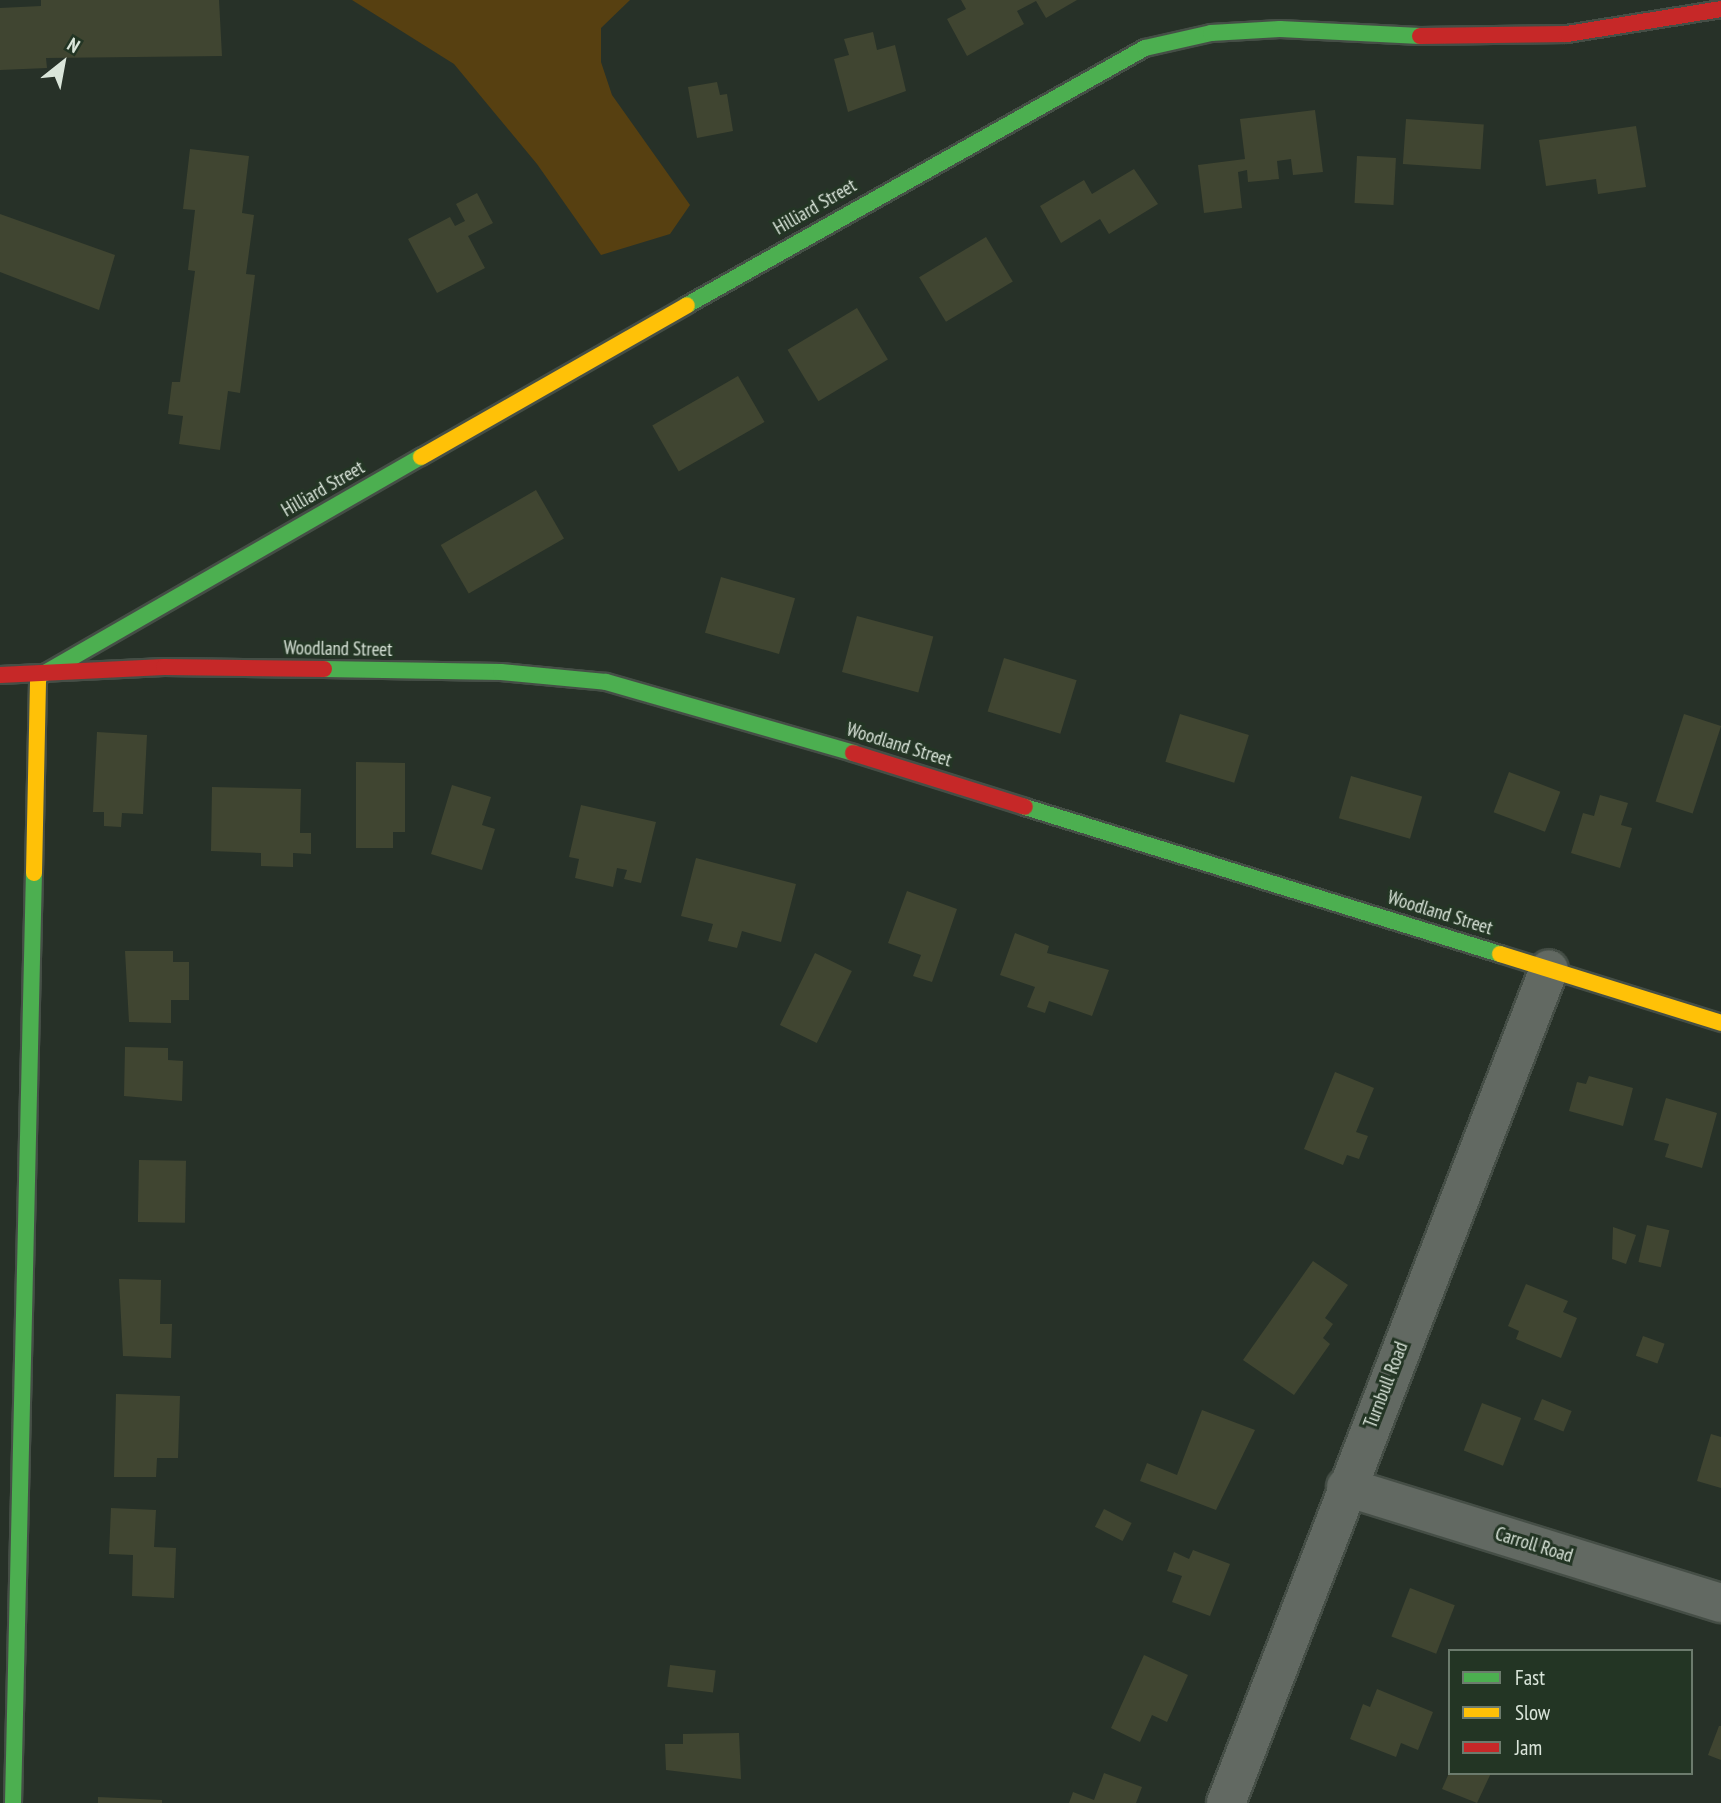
<!DOCTYPE html>
<style>
body{margin:0}
#map{position:relative;width:1721px;height:1803px;overflow:hidden;background:#273128;font-family:"PT Sans Narrow",sans-serif}
div>[style]{position:absolute}
.green>*{inset:0;background:#574011}
.building>*{inset:0;background:#404531;transform-origin:0 0}
.roads{filter:drop-shadow(2px 0 #454e46) drop-shadow(-2px 0 #454e46) drop-shadow(0 2px #454e46) drop-shadow(0 -2px #454e46)}
.street>*{height:38px;margin:-19px;padding:0 19px;transform-origin:19px;border-radius:19px;background:#626962}
.fast>*{height:16px;margin:-8px;padding:0 8px;transform-origin:8px;border-radius:8px;background:#4caf50}
.slow>*{height:16px;margin:-8px;padding:0 8px;transform-origin:8px;border-radius:8px;background:#ffc107}
.jam>*{height:16px;margin:-8px;padding:0 8px;transform-origin:8px;border-radius:8px;background:#c62828}
span{translate:-50% -50%;white-space:nowrap;text-align:center;line-height:1.15;-webkit-text-stroke:6px #233524;paint-order:stroke}
.street-label{font-size:19px;color:#dae5da}
.legend{position:absolute;left:1448px;top:1649px;width:245px;height:126px;box-sizing:border-box;background:#233524;border:2px solid #6c7b6d;margin:0;padding:9px 12px;list-style:none;font-size:21px;color:#dae5da}
.legend li{display:flex;align-items:center;gap:14px;height:35px}
.legend b{width:35px;border:2px solid #6c7b6d}
.north{position:absolute;left:28px;top:28px;width:70px;height:70px;-webkit-text-stroke:5px #233524;paint-order:stroke;rotate:31deg;font-size:19px;font-weight:700;line-height:28px;text-align:center;color:#dae5da}
.north::after{content:'';display:block;margin:auto;width:24px;height:32px;background:#dae5da;clip-path:polygon(50% 0,100% 100%,50% 72%,0 100%)}
</style>
<div id="map">
<div class="green">
<div style="clip-path:polygon(352px 0,630px 0,601px 28px,601px 62px,612px 95px,690px 205px,670px 234px,601px 255px,537px 164px,454px 64px)"></div>
</div>
<div class="building">
<div style="clip-path:polygon(41px 0,219px 0,222px 56px,46px 58px,47px 68px,0 70px,0 8px,41px 6px)"></div>
<div style="clip-path:polygon(961px 0,1077px 0,1046px 18px,1036px 1px,1017px 11px,1024px 24px,967px 56px,947px 19px,966px 9px)"></div>
<div style="clip-path:polygon(873px 32px,877px 50px,895px 45px,906px 91px,848px 112px,834px 59px,849px 55px,844px 39px)"></div>
<div style="clip-path:polygon(717px 82px,720px 95px,727px 94px,733px 131px,697px 138px,688px 87px)"></div>
<div style="clip-path:polygon(1315px 110px,1323px 172px,1293px 175px,1291px 159px,1277px 161px,1279px 179px,1248px 182px,1247px 170px,1238px 172px,1242px 208px,1204px 213px,1198px 165px,1245px 159px,1240px 119px)"></div>
<div style="left:1406px;top:119px;width:78px;height:45px;rotate:4deg"></div>
<div style="clip-path:polygon(1636px 126px,1646px 187px,1598px 194px,1596px 179px,1546px 186px,1539px 140px)"></div>
<div style="clip-path:polygon(190px 149px,249px 156px,242px 213px,254px 215px,246px 274px,255px 275px,240px 393px,228px 391px,220px 450px,179px 444px,183px 416px,168px 414px,172px 382px,180px 382px,195px 271px,188px 270px,195px 210px,183px 209px)"></div>
<div style="left:1357px;top:156px;width:39px;height:47px;rotate:3deg"></div>
<div style="clip-path:polygon(1134px 169px,1158px 204px,1109px 234px,1100px 219px,1061px 243px,1040px 206px,1084px 180px,1092px 194px)"></div>
<div style="clip-path:polygon(477px 193px,493px 223px,468px 236px,485px 268px,437px 293px,408px 239px,450px 217px,455px 226px,465px 221px,456px 204px)"></div>
<div style="clip-path:polygon(0 214px,115px 255px,99px 310px,0 272px)"></div>
<div style="left:986px;top:237px;width:52px;height:78px;rotate:59deg"></div>
<div style="left:857px;top:308px;width:60px;height:81px;rotate:59deg"></div>
<div style="left:738px;top:376px;width:53px;height:99px;rotate:60deg"></div>
<div style="left:536px;top:490px;width:56px;height:110px;rotate:60deg"></div>
<div style="left:721px;top:577px;width:77px;height:58px;rotate:16deg"></div>
<div style="left:857px;top:616px;width:79px;height:58px;rotate:15deg"></div>
<div style="left:1004px;top:658px;width:76px;height:56px;rotate:17deg"></div>
<div style="left:1180px;top:714px;width:72px;height:50px;rotate:17deg"></div>
<div style="left:1684px;top:714px;width:39px;height:92px;rotate:18deg"></div>
<div style="clip-path:polygon(97px 732px,147px 735px,143px 814px,122px 813px,121px 827px,104px 826px,104px 812px,93px 812px)"></div>
<div style="clip-path:polygon(356px 762px,405px 763px,405px 832px,393px 832px,393px 848px,356px 848px)"></div>
<div style="left:1509px;top:772px;width:55px;height:43px;rotate:21deg"></div>
<div style="left:1351px;top:776px;width:74px;height:44px;rotate:16deg"></div>
<div style="clip-path:polygon(452px 785px,491px 797px,482px 825px,495px 829px,482px 870px,431px 854px)"></div>
<div style="clip-path:polygon(212px 787px,301px 789px,300px 833px,311px 833px,311px 854px,293px 853px,293px 867px,261px 866px,261px 853px,211px 851px)"></div>
<div style="clip-path:polygon(1600px 795px,1628px 803px,1621px 825px,1632px 828px,1620px 868px,1571px 853px,1583px 813px,1594px 816px)"></div>
<div style="clip-path:polygon(581px 805px,656px 822px,641px 883px,624px 879px,627px 870px,617px 868px,613px 887px,575px 878px,579px 859px,569px 857px)"></div>
<div style="clip-path:polygon(696px 858px,796px 884px,781px 942px,742px 931px,737px 948px,708px 941px,713px 924px,681px 916px)"></div>
<div style="clip-path:polygon(907px 891px,957px 909px,932px 982px,913px 976px,921px 955px,888px 943px)"></div>
<div style="clip-path:polygon(1015px 933px,1049px 946px,1047px 953px,1109px 970px,1092px 1016px,1049px 1001px,1045px 1013px,1027px 1007px,1035px 987px,1000px 975px)"></div>
<div style="clip-path:polygon(125px 951px,173px 951px,173px 962px,189px 962px,189px 1000px,171px 1000px,171px 1023px,129px 1022px)"></div>
<div style="left:815px;top:953px;width:41px;height:80px;rotate:26deg"></div>
<div style="clip-path:polygon(125px 1047px,168px 1048px,168px 1060px,183px 1061px,182px 1101px,124px 1096px)"></div>
<div style="clip-path:polygon(1335px 1072px,1374px 1088px,1356px 1132px,1368px 1136px,1359px 1159px,1347px 1155px,1343px 1165px,1304px 1149px)"></div>
<div style="clip-path:polygon(1589px 1076px,1633px 1088px,1623px 1126px,1569px 1111px,1577px 1082px,1586px 1084px)"></div>
<div style="clip-path:polygon(1666px 1098px,1717px 1113px,1702px 1168px,1665px 1157px,1669px 1144px,1654px 1140px)"></div>
<div style="left:139px;top:1160px;width:47px;height:62px;rotate:1deg"></div>
<div style="left:1647px;top:1225px;width:23px;height:38px;rotate:13deg"></div>
<div style="clip-path:polygon(1613px 1227px,1636px 1235px,1626px 1264px,1612px 1259px)"></div>
<div style="clip-path:polygon(1313px 1261px,1348px 1285px,1325px 1318px,1333px 1324px,1323px 1338px,1330px 1344px,1294px 1395px,1243px 1360px)"></div>
<div style="clip-path:polygon(119px 1279px,161px 1280px,160px 1324px,172px 1324px,171px 1358px,123px 1356px)"></div>
<div style="clip-path:polygon(1526px 1284px,1568px 1301px,1563px 1312px,1577px 1318px,1561px 1358px,1516px 1339px,1519px 1331px,1508px 1326px)"></div>
<div style="left:1643px;top:1336px;width:23px;height:21px;rotate:20deg"></div>
<div style="clip-path:polygon(116px 1394px,180px 1396px,178px 1458px,157px 1458px,156px 1477px,114px 1477px)"></div>
<div style="left:1542px;top:1399px;width:32px;height:22px;rotate:22deg"></div>
<div style="left:1482px;top:1403px;width:42px;height:51px;rotate:21deg"></div>
<div style="clip-path:polygon(1202px 1410px,1255px 1430px,1216px 1510px,1140px 1481px,1147px 1463px,1177px 1475px)"></div>
<div style="clip-path:polygon(1711px 1434px,1721px 1437px,1721px 1488px,1697px 1481px)"></div>
<div style="clip-path:polygon(111px 1508px,156px 1510px,154px 1547px,176px 1548px,174px 1598px,132px 1596px,133px 1555px,109px 1554px)"></div>
<div style="left:1104px;top:1509px;width:31px;height:20px;rotate:27deg"></div>
<div style="clip-path:polygon(1193px 1550px,1230px 1564px,1210px 1616px,1172px 1602px,1182px 1576px,1167px 1571px,1174px 1552px,1189px 1559px)"></div>
<div style="left:1410px;top:1588px;width:48px;height:52px;rotate:21deg"></div>
<div style="clip-path:polygon(1144px 1655px,1188px 1675px,1167px 1722px,1152px 1715px,1140px 1742px,1111px 1728px)"></div>
<div style="left:670px;top:1665px;width:46px;height:22px;rotate:7deg"></div>
<div style="clip-path:polygon(1377px 1689px,1433px 1712px,1418px 1750px,1401px 1743px,1396px 1757px,1350px 1739px,1363px 1704px,1370px 1707px)"></div>
<div style="clip-path:polygon(1719px 1726px,1721px 1726px,1721px 1760px,1708px 1755px)"></div>
<div style="clip-path:polygon(739px 1733px,741px 1779px,666px 1770px,665px 1744px,683px 1744px,683px 1734px)"></div>
<div style="clip-path:polygon(1104px 1773px,1142px 1787px,1136px 1803px,1069px 1803px,1073px 1792px,1094px 1800px)"></div>
<div style="clip-path:polygon(1449px 1773px,1491px 1773px,1477px 1803px,1442px 1789px)"></div>
<div style="clip-path:polygon(98px 1797px,162px 1800px,162px 1803px,98px 1803px)"></div>
</div>
<div class="roads">
<div class="street">
<div style="left:1346px;top:1487px;width:393px;rotate:17.2deg"></div>
<div style="left:1226px;top:1803px;width:894px;rotate:-68.83deg"></div>
</div>
<div class="fast">
<div style="left:687px;top:305px;width:525px;rotate:-29.3deg"></div>
<div style="left:1145px;top:48px;width:68px;rotate:-12.8deg"></div>
<div style="left:1211px;top:33px;width:69px;rotate:-3.3deg"></div>
<div style="left:1280px;top:29px;width:140px;rotate:2.9deg"></div>
<div style="left:324px;top:669px;width:177px;rotate:1deg"></div>
<div style="left:501px;top:672px;width:105px;rotate:5.4deg"></div>
<div style="left:606px;top:682px;width:257px;rotate:16deg"></div>
<div style="left:38px;top:677px;width:442px;rotate:-29.9deg"></div>
<div style="left:1025px;top:807px;width:497px;rotate:17.2deg"></div>
<div style="left:13px;top:1803px;width:930px;rotate:-88.71deg"></div>
</div>
<div class="slow">
<div style="left:421px;top:457px;width:306px;rotate:-29.7deg"></div>
<div style="left:34px;top:873px;width:196px;rotate:-88.8deg"></div>
<div style="left:1500px;top:954px;width:232px;rotate:17.3deg"></div>
</div>
<div class="jam">
<div style="left:1420px;top:36px;width:147px;rotate:-0.8deg"></div>
<div style="left:1567px;top:34px;width:156px;rotate:-9.2deg"></div>
<div style="left:0;top:675px;width:164px;rotate:-2.8deg"></div>
<div style="left:164px;top:667px;width:160px;rotate:0.7deg"></div>
<div style="left:853px;top:753px;width:180px;rotate:17.4deg"></div>
</div>
</div>
<div class="street-label">
<span style="left:815px;top:207px;rotate:-30deg">Hilliard Street</span>
<span style="left:323px;top:489px;rotate:-30deg">Hilliard Street</span>
<span style="left:338px;top:649px;rotate:1deg">Woodland Street</span>
<span style="left:899px;top:745px;rotate:17deg">Woodland Street</span>
<span style="left:1440px;top:913px;rotate:17deg">Woodland Street</span>
<span style="left:1386px;top:1385px;rotate:-69deg">Turnbull Road</span>
<span style="left:1534px;top:1545px;rotate:17deg">Carroll Road</span>
</div>
<ul class="legend">
<li><b style="height:9px;background:#4caf50"></b>Fast</li>
<li><b style="height:9px;background:#ffc107"></b>Slow</li>
<li><b style="height:9px;background:#c62828"></b>Jam</li>
</ul>
<div class="north">N</div>
</div>
